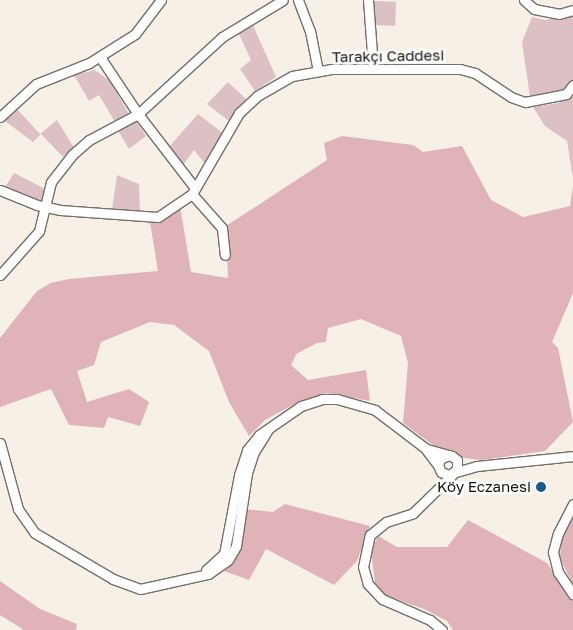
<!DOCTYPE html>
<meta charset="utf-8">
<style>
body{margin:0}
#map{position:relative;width:573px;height:630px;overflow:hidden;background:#f6f0e7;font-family:"Golos Text",sans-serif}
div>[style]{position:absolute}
.green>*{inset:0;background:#dcc0c3;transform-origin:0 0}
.forest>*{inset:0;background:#dfb3b7}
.roads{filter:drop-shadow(1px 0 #746f68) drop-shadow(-1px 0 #746f68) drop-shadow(0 1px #746f68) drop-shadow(0 -1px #746f68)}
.minor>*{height:9px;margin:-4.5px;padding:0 4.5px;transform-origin:4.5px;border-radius:4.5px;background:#fff}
.dots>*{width:14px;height:14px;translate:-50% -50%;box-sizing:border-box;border:2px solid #fefefe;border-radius:50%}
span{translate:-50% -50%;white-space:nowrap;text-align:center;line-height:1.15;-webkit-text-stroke:5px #fefefe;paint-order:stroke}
.street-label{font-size:15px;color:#151411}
.poi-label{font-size:15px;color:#151411}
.right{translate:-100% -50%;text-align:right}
</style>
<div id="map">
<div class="green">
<div style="left:372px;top:1px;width:24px;height:24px;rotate:2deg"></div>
<div style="clip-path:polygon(573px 16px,573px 82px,563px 92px,530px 97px,522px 42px,532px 17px,544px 20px)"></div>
<div style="clip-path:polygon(251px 21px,276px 77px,255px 91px,240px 69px,251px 60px,237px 30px)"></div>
<div style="clip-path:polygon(95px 70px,110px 81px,129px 114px,115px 122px,99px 95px,89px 101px,74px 75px)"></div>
<div style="clip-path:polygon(228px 82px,247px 100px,230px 122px,207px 104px)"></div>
<div style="clip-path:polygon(573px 96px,573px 178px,567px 141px,545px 126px,533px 107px,558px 103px)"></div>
<div style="clip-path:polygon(16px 108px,40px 134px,57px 120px,74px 148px,63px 157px,41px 134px,33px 142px,5px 121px)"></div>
<div style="clip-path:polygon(198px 114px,224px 134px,206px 165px,194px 150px,181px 168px,168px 148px)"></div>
<div style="clip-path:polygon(135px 120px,146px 136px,129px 149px,117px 129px)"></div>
<div style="clip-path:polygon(14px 173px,47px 190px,42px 200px,39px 201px,4px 189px)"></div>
<div style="clip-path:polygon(117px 175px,139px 184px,140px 213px,112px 210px)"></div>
</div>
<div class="forest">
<div style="clip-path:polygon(342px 136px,413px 145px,423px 152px,462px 146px,491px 200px,523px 217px,570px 206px,573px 186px,573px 293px,552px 342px,558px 348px,573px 422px,545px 451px,481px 460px,465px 458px,437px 448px,403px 423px,408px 363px,401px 336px,361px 319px,328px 328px,326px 342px,317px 343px,296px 354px,291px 365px,308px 380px,366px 370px,370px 401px,327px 393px,300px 401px,265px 420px,249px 436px,229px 402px,209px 351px,174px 325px,150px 322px,101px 342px,94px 365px,77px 371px,87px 402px,129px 389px,149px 402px,140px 426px,108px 417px,104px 428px,69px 425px,51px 389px,0 407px,0 338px,37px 291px,51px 283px,69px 279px,158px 271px,150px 222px,165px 217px,180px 206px,191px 272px,228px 278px,226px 226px,327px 160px,324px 143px)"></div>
<div style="clip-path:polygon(285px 504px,370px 526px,357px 561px,334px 585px,266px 549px,249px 580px,224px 571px,238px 553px,245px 509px,273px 512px)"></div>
<div style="clip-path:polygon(573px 516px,573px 584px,560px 559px,561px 542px)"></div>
<div style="clip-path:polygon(468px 520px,547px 563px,573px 599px,573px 630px,453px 630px,447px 621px,424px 609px,384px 595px,375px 583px,371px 551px,378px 536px,397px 547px,447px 547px)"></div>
<div style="clip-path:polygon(0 581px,40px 609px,77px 624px,76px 630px,24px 630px,0 615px)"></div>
</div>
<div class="roads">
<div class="minor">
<div style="left:298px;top:0;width:33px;rotate:69deg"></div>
<div style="left:310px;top:31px;width:41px;rotate:78.7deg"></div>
<div style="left:368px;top:0;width:67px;rotate:85.7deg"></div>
<div style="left:524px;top:0;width:13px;rotate:42deg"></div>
<div style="left:534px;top:9px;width:25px;rotate:11deg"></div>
<div style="left:559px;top:14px;width:15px;rotate:-16deg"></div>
<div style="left:100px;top:57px;width:69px;rotate:56.3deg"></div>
<div style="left:138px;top:114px;width:93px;rotate:52.4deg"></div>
<div style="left:0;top:117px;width:49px;rotate:-42.5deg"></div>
<div style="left:36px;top:84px;width:57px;rotate:-21.6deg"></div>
<div style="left:89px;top:63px;width:54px;rotate:-32.2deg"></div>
<div style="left:135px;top:34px;width:43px;rotate:-52.6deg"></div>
<div style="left:0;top:190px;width:40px;rotate:22deg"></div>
<div style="left:37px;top:205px;width:24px;rotate:12deg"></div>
<div style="left:60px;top:210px;width:98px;rotate:4.1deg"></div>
<div style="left:158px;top:217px;width:41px;rotate:-34.1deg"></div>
<div style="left:192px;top:194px;width:94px;rotate:-59.9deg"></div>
<div style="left:239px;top:113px;width:25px;rotate:-43deg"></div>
<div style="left:257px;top:96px;width:40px;rotate:-29.7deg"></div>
<div style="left:292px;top:76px;width:40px;rotate:-10deg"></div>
<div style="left:331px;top:69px;width:129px"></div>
<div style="left:460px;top:69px;width:16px;rotate:15deg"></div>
<div style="left:475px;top:73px;width:43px;rotate:33.7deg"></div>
<div style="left:511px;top:97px;width:15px;rotate:20deg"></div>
<div style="left:525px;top:102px;width:42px;rotate:-11deg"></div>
<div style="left:566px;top:94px;width:11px;rotate:-52deg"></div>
<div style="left:192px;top:194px;width:45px;rotate:48.6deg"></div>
<div style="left:222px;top:228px;width:27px;rotate:84deg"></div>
<div style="left:0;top:275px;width:59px;rotate:-48.4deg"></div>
<div style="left:39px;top:231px;width:50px;rotate:-76.2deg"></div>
<div style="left:51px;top:182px;width:36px;rotate:-52deg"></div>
<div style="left:73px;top:154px;width:21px;rotate:-41deg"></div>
<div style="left:89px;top:140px;width:55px;rotate:-28deg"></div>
<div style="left:138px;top:114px;width:114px;rotate:-42.5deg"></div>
<div style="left:222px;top:37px;width:71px;rotate:-31.2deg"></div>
<div style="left:0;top:443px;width:68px;rotate:74.7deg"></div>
<div style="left:18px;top:509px;width:29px;rotate:55deg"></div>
<div style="left:35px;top:533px;width:91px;rotate:30.5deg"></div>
<div style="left:113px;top:579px;width:29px;rotate:20deg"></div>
<div style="left:140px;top:589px;width:70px;rotate:-12.4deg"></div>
<div style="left:208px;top:574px;width:24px;rotate:-35deg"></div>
<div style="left:228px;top:560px;width:16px;rotate:-60deg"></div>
<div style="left:236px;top:546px;width:74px;rotate:-81.4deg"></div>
<div style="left:247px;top:473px;width:22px;rotate:-72deg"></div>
<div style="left:254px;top:452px;width:26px;rotate:-58deg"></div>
<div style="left:427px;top:449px;width:26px;rotate:16deg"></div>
<div style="left:452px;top:456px;width:6px;rotate:39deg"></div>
<div style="left:457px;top:460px;width:9px;rotate:90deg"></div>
<div style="left:457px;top:469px;width:9px;rotate:139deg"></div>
<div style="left:450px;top:475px;width:9px;rotate:-162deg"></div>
<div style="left:441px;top:472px;width:8px;rotate:-113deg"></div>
<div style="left:438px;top:465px;width:6px;rotate:-72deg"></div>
<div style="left:440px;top:459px;width:10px;rotate:-24deg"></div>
<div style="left:456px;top:472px;width:22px;rotate:-16deg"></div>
<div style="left:477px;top:466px;width:97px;rotate:-5.9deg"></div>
<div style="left:573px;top:504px;width:33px;rotate:117deg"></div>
<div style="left:558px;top:533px;width:20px;rotate:105deg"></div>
<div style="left:553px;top:552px;width:21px;rotate:76deg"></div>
<div style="left:558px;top:572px;width:27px;rotate:56deg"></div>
<div style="left:206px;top:570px;width:24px;rotate:-42deg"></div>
<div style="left:224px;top:554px;width:80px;rotate:-79.2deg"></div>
<div style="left:239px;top:475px;width:26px;rotate:-72deg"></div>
<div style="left:247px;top:450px;width:19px;rotate:-51deg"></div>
<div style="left:259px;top:435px;width:51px;rotate:-34.6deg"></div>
<div style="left:301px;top:406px;width:22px;rotate:-18deg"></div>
<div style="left:322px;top:399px;width:15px"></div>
<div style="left:337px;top:399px;width:40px;rotate:16deg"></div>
<div style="left:375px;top:410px;width:63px;rotate:37.2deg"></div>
<div style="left:425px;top:448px;width:21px;rotate:53deg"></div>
<div style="left:442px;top:630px;width:16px;rotate:-140deg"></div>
<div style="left:430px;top:620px;width:52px;rotate:-156.4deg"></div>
<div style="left:382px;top:599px;width:21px;rotate:-133deg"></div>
<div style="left:368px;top:584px;width:18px;rotate:-106deg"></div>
<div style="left:363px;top:567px;width:33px;rotate:-78deg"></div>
<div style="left:370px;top:535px;width:21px;rotate:-39deg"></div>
<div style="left:386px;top:522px;width:28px;rotate:-18deg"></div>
<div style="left:413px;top:513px;width:56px;rotate:-44.3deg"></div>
</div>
</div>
<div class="dots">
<div style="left:541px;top:487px;background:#165b8f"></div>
</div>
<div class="street-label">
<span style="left:388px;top:56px;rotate:-1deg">Tarakçı Caddesi</span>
</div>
<div class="poi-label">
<span class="right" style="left:531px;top:487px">Köy Eczanesi</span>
</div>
</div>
